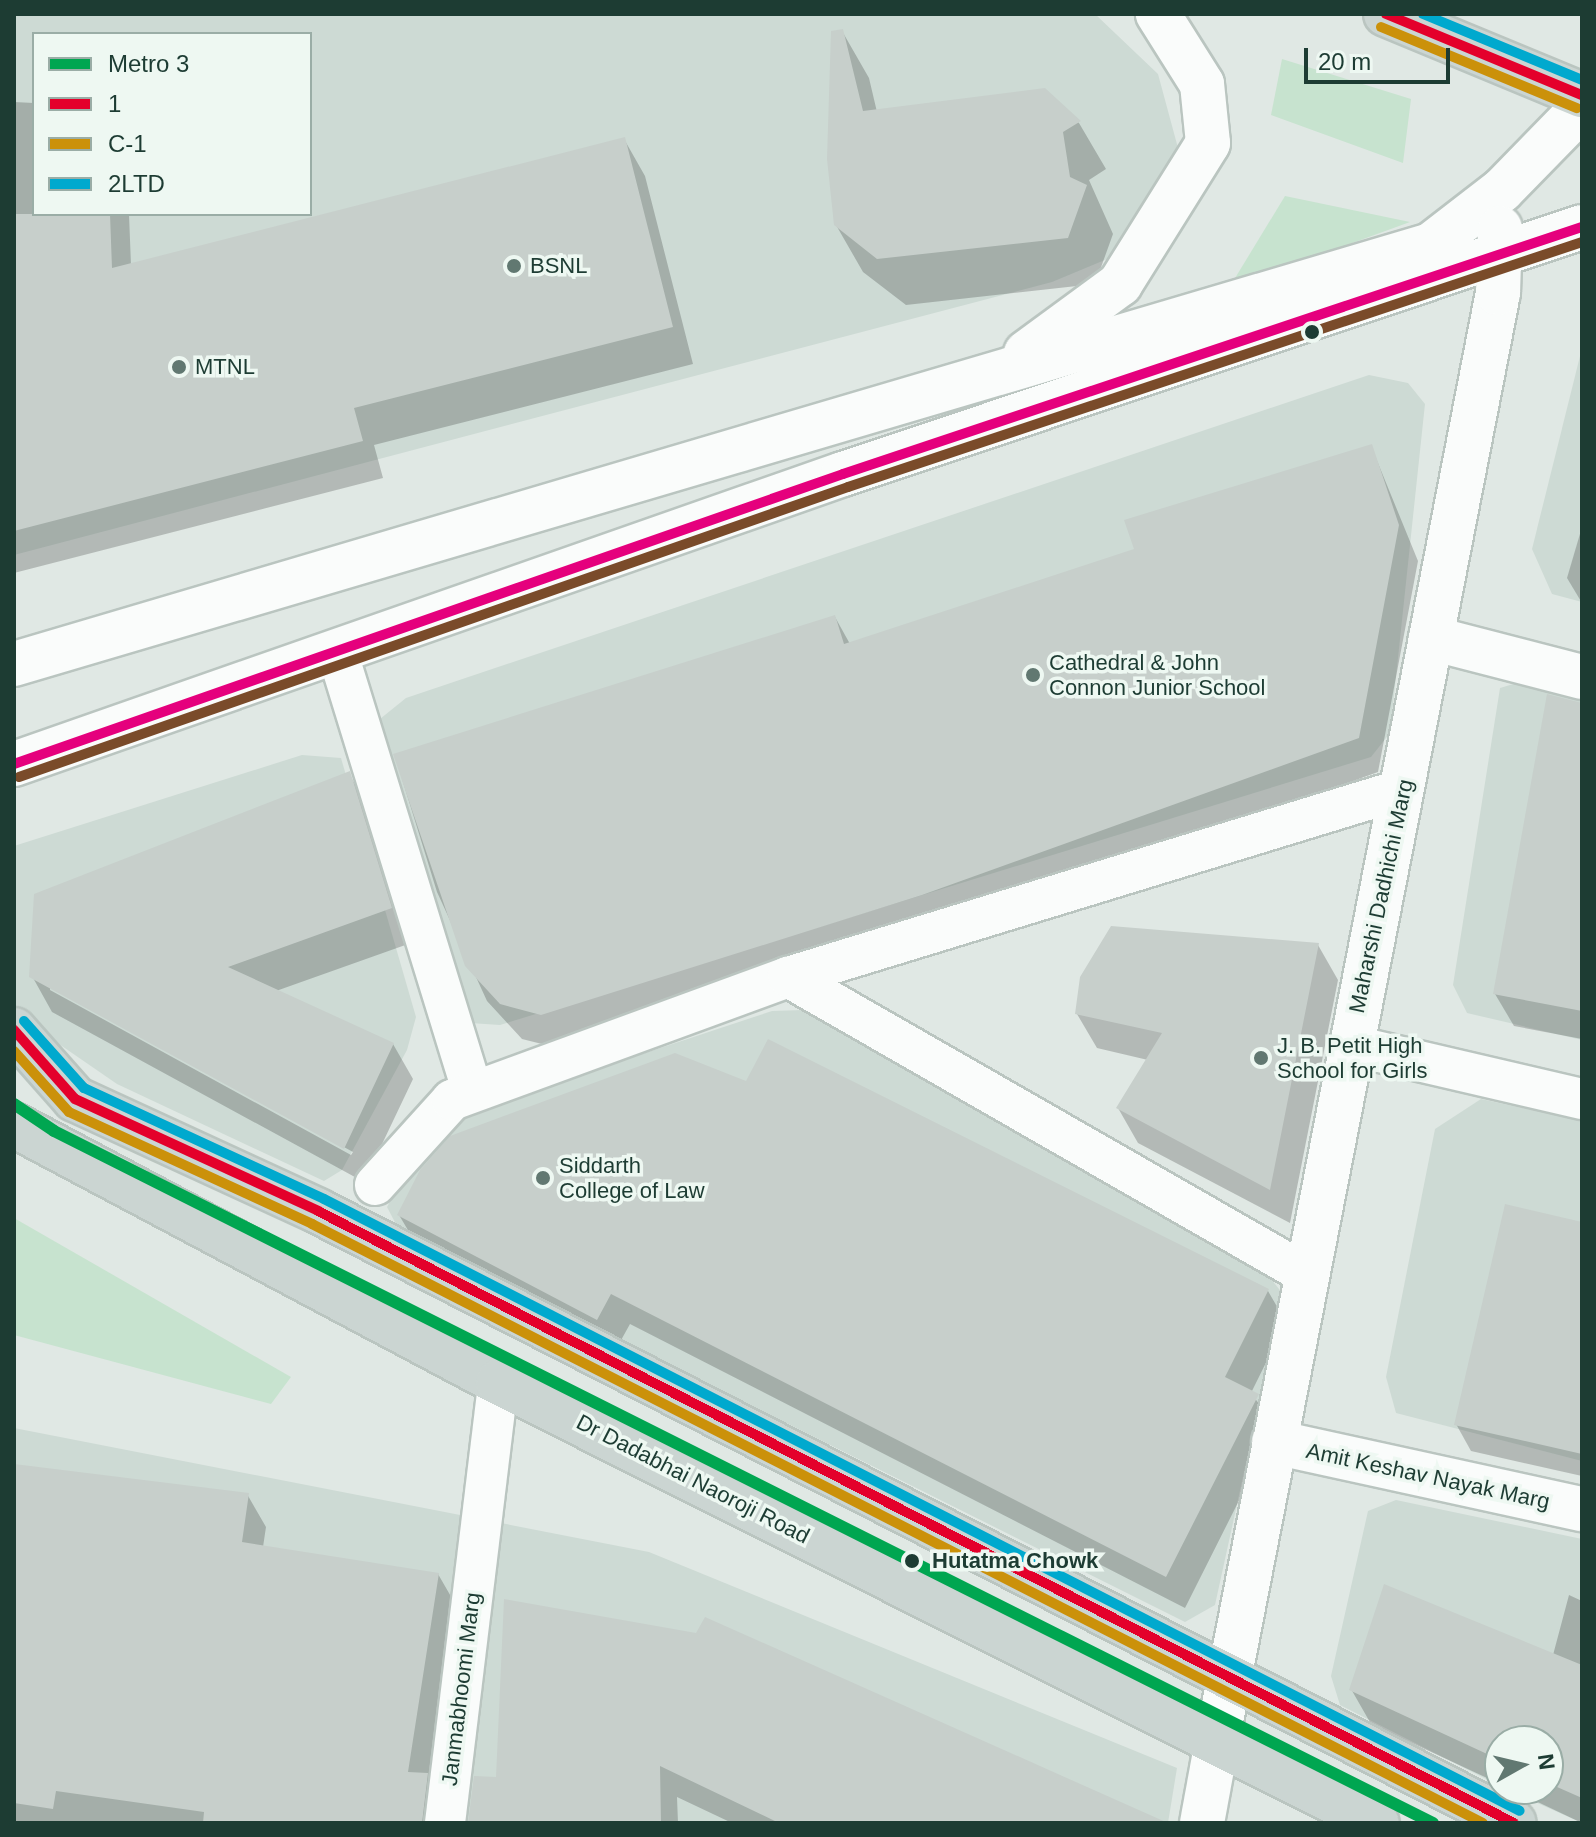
<!DOCTYPE html>
<style>
body{margin:0}
#map{position:relative;width:1596px;height:1837px;overflow:hidden;background:#e0e8e4;font-family:Helvetica,sans-serif}
div>[style]{position:absolute}
.built>*{inset:0;background:#cddad4}
.green>*{inset:0;background:#c7e3cf}
.shadow>*{inset:0;background:#0003}
.building>*{inset:0;background:#c7cfcb}
.roads{filter:drop-shadow(2px 0 #bac5c0) drop-shadow(-2px 0 #bac5c0) drop-shadow(0 2px #bac5c0) drop-shadow(0 -2px #bac5c0)}
.minor>*{height:40px;margin:-20px;padding:0 20px;transform-origin:20px;border-radius:20px;background:#fafcfb}
.tertiary>*{height:44px;margin:-22px;padding:0 22px;transform-origin:22px;border-radius:22px;background:#fafcfb}
.secondary>*{height:44px;margin:-22px;padding:0 22px;transform-origin:22px;border-radius:22px;background:#fafcfb}
.primary>*{height:44px;margin:-22px;padding:0 22px;transform-origin:22px;border-radius:22px;background:#cbd5d2}
.bus-1>*{height:10px;margin:-5px;padding:0 5px;transform-origin:5px;border-radius:5px;background:#e4002b}
.bus-2>*{height:10px;margin:-5px;padding:0 5px;transform-origin:5px;border-radius:5px;background:#cb910a}
.bus-3>*{height:10px;margin:-5px;padding:0 5px;transform-origin:5px;border-radius:5px;background:#00a9ce}
.bus-4>*{height:10px;margin:-5px;padding:0 5px;transform-origin:5px;border-radius:5px;background:#e5007d}
.bus-5>*{height:10px;margin:-5px;padding:0 5px;transform-origin:5px;border-radius:5px;background:#7a4b2a}
.metro-1>*{height:12px;margin:-6px;padding:0 6px;transform-origin:6px;border-radius:6px;background:#00a651}
.dots>*{width:22px;height:22px;translate:-50% -50%;box-sizing:border-box;border:4px solid #eef8f2;border-radius:50%}
span{translate:-50% -50%;white-space:nowrap;text-align:center;line-height:1.15;-webkit-text-stroke:7px #eef8f2;paint-order:stroke}
.poi-label{font-size:22px;color:#1d3c33}
.left{translate:0 -50%;text-align:left}
.street-label{font-size:22px;color:#1d3c33}
.stop-label{font-size:22px;color:#1d3c33;font-weight:700}
.frame{position:absolute;inset:0;border:16px solid #1d3c33;pointer-events:none}
.legend{position:absolute;left:32px;top:32px;width:280px;height:184px;box-sizing:border-box;background:#eef8f2;border:2px solid #9aada6;margin:0;padding:10px 14px;list-style:none;font-size:24px;color:#1d3c33}
.legend li{display:flex;align-items:center;gap:16px;height:40px}
.legend b{width:40px;border:2px solid #9aada6}
.north{position:absolute;left:1484px;top:1725px;width:80px;height:80px;box-sizing:border-box;background:#eef8f2;border:2px solid #9aada6;border-radius:50%;rotate:82deg;font-size:22px;font-weight:700;line-height:32px;text-align:center;color:#1d3c33}
.north::after{content:'';display:block;margin:auto;width:28px;height:36px;background:#617871;clip-path:polygon(50% 0,100% 100%,50% 72%,0 100%)}
.scale{position:absolute;left:1304px;top:48px;width:146px;height:36px;box-sizing:border-box;border:4px solid #1d3c33;border-top:0;padding-left:10px;font-size:24px;line-height:28px;white-space:nowrap;color:#1d3c33;-webkit-text-stroke:6px #eef8f2;paint-order:stroke}
</style>
<div id="map">
<div class="built">
<div style="clip-path:polygon(evenodd,14px 14px,1095px 14px,1158px 74px,1178px 148px,1124px 252px,1052px 282px,14px 555px,14px 14px,34px 34px,310px 34px,310px 214px,34px 214px,34px 34px)"></div>
<div style="clip-path:polygon(1582px 348px,1582px 602px,1552px 594px,1532px 549px)"></div>
<div style="clip-path:polygon(1369px 375px,1408px 383px,1425px 404px,1390px 733px,1371px 757px,500px 1025px,455px 1022px,375px 723px,406px 698px)"></div>
<div style="clip-path:polygon(1537px 677px,1582px 688px,1582px 1040px,1467px 1013px,1453px 985px,1500px 688px)"></div>
<div style="clip-path:polygon(302px 755px,341px 758px,416px 1017px,407px 1050px,342px 1170px,324px 1181px,117px 1084px,14px 1013px,14px 846px)"></div>
<div style="clip-path:polygon(803px 1010px,1263px 1269px,1283px 1294px,1215px 1605px,1185px 1622px,399px 1230px,387px 1207px,419px 1149px,458px 1115px,772px 1011px)"></div>
<div style="clip-path:polygon(1481px 1099px,1582px 1121px,1582px 1461px,1396px 1413px,1386px 1377px,1435px 1129px)"></div>
<div style="clip-path:polygon(14px 1428px,649px 1552px,1177px 1768px,1168px 1823px,14px 1823px)"></div>
<div style="clip-path:polygon(1396px 1500px,1582px 1539px,1582px 1823px,1506px 1789px,1548px 1789px,1548px 1741px,1500px 1741px,1500px 1786px,1340px 1705px,1331px 1676px,1368px 1511px)"></div>
</div>
<div class="green">
<div style="clip-path:polygon(1282px 59px,1411px 99px,1403px 163px,1271px 115px)"></div>
<div style="clip-path:polygon(1285px 196px,1410px 222px,1229px 288px)"></div>
<div style="clip-path:polygon(14px 1218px,291px 1377px,271px 1404px,14px 1335px)"></div>
</div>
<div class="shadow">
<div style="clip-path:polygon(842px 31px,869px 78px,877px 112px,1044px 90px,1079px 123px,1106px 169px,1089px 180px,1113px 234px,1095px 284px,906px 305px,863px 272px,836px 225px)"></div>
<div style="clip-path:polygon(14px 102px,34px 103px,34px 214px,129px 214px,131px 265px,624px 139px,645px 176px,693px 364px,374px 445px,383px 478px,14px 573px)"></div>
<div style="clip-path:polygon(1371px 446px,1418px 561px,1378px 772px,943px 929px,562px 1049px,522px 1039px,487px 1001px,437px 892px,395px 756px,835px 617px,850px 644px,1136px 550px)"></div>
<div style="clip-path:polygon(1582px 527px,1582px 603px,1567px 578px)"></div>
<div style="clip-path:polygon(1582px 705px,1582px 1039px,1514px 1026px,1495px 994px)"></div>
<div style="clip-path:polygon(evenodd,349px 774px,369px 808px,411px 943px,276px 991px,393px 1044px,413px 1079px,364px 1182px,52px 1012px,32px 976px,349px 774px,50px 986px,353px 1152px,351px 1155px,50px 990px,50px 986px)"></div>
<div style="clip-path:polygon(1318px 945px,1338px 980px,1290px 1223px,1138px 1143px,1118px 1108px,1148px 1060px,1097px 1048px,1077px 1014px)"></div>
<div style="clip-path:polygon(399px 1215px,1268px 1291px,1286px 1322px,1251px 1393px,1276px 1427px,1185px 1608px,630px 1324px,615px 1351px,418px 1247px)"></div>
<div style="clip-path:polygon(1582px 1224px,1582px 1476px,1471px 1451px,1456px 1424px)"></div>
<div style="clip-path:polygon(14px 1466px,247px 1494px,266px 1527px,263px 1547px,438px 1574px,457px 1607px,429px 1780px,445px 1807px,444px 1823px,14px 1823px)"></div>
<div style="clip-path:polygon(1569px 1595px,1582px 1601px,1582px 1823px,1510px 1789px,1548px 1789px,1548px 1741px,1500px 1741px,1500px 1784px,1371px 1724px,1351px 1689px,1553px 1655px)"></div>
<div style="clip-path:polygon(505px 1601px,1159px 1823px,732px 1823px,677px 1797px,678px 1823px,468px 1823px,498px 1779px)"></div>
</div>
<div class="building">
<div style="clip-path:polygon(843px 29px,863px 111px,1045px 88px,1081px 121px,1063px 132px,1070px 177px,1087px 185px,1068px 238px,877px 259px,834px 225px,827px 159px,831px 31px)"></div>
<div style="clip-path:polygon(625px 137px,673px 327px,354px 408px,363px 441px,14px 531px,14px 214px,110px 214px,112px 268px)"></div>
<div style="clip-path:polygon(1372px 444px,1399px 525px,1359px 738px,922px 895px,541px 1015px,500px 1004px,465px 966px,393px 754px,835px 615px,844px 644px,1134px 549px,1124px 520px)"></div>
<div style="clip-path:polygon(1547px 694px,1582px 703px,1582px 1011px,1493px 994px)"></div>
<div style="clip-path:polygon(350px 771px,392px 908px,228px 967px,394px 1043px,344px 1149px,29px 977px,34px 894px)"></div>
<div style="clip-path:polygon(1111px 926px,1319px 943px,1270px 1190px,1116px 1108px,1162px 1033px,1075px 1014px,1080px 977px)"></div>
<div style="clip-path:polygon(768px 1039px,1269px 1289px,1225px 1377px,1259px 1394px,1166px 1577px,611px 1294px,597px 1320px,397px 1215px,420px 1170px,450px 1136px,675px 1053px,746px 1081px)"></div>
<div style="clip-path:polygon(1505px 1204px,1582px 1222px,1582px 1454px,1454px 1425px)"></div>
<div style="clip-path:polygon(14px 1464px,249px 1493px,242px 1542px,439px 1573px,408px 1772px,428px 1773px,422px 1823px,203px 1823px,204px 1812px,56px 1791px,53px 1809px,14px 1803px)"></div>
<div style="clip-path:polygon(1384px 1584px,1582px 1665px,1582px 1798px,1548px 1783px,1548px 1741px,1500px 1741px,1500px 1760px,1349px 1690px)"></div>
<div style="clip-path:polygon(504px 1599px,696px 1633px,705px 1617px,1168px 1823px,779px 1823px,660px 1766px,661px 1823px,468px 1823px,474px 1776px,496px 1777px)"></div>
</div>
<div class="roads">
<div class="minor">
<div style="left:337px;top:651px;width:461px;rotate:72.9deg"></div>
<div style="left:788px;top:977px;width:597px;rotate:29.83deg"></div>
<div style="left:1350px;top:1045px;width:238px;rotate:13.1deg"></div>
<div style="left:375px;top:1185px;width:115px;rotate:-47.8deg"></div>
<div style="left:452px;top:1100px;width:358px;rotate:-20.1deg"></div>
<div style="left:788px;top:977px;width:643px;rotate:-17deg"></div>
<div style="left:445px;top:1823px;width:444px;rotate:-83.1deg"></div>
</div>
<div class="tertiary">
<div style="left:1431px;top:638px;width:156px;rotate:14.5deg"></div>
<div style="left:1274px;top:1442px;width:315px;rotate:12.3deg"></div>
<div style="left:1202px;top:1823px;width:83px;rotate:-79.6deg"></div>
</div>
<div class="secondary">
<div style="left:1026px;top:353px;width:117px;rotate:-36.3deg"></div>
<div style="left:1120px;top:284px;width:166px;rotate:-58deg"></div>
<div style="left:1208px;top:143px;width:59px;rotate:-95.8deg"></div>
<div style="left:1202px;top:84px;width:83px;rotate:-122.2deg"></div>
<div style="left:14px;top:664px;width:1478px;rotate:-16.47deg"></div>
<div style="left:1431px;top:245px;width:90px;rotate:-37.8deg"></div>
<div style="left:1502px;top:190px;width:115px;rotate:-45.7deg"></div>
<div style="left:14px;top:764px;width:878px;rotate:-19.28deg"></div>
<div style="left:843px;top:474px;width:779px;rotate:-18.48deg"></div>
<div style="left:1217px;top:1741px;width:1475px;rotate:-79.02deg"></div>
<div style="left:1498px;top:293px;width:65px;rotate:-88.2deg"></div>
</div>
<div class="primary">
<div style="left:1386px;top:14px;width:212px;rotate:22.5deg"></div>
<div style="left:14px;top:1030px;width:92px;rotate:48.5deg"></div>
<div style="left:75px;top:1099px;width:268px;rotate:24.7deg"></div>
<div style="left:318px;top:1211px;width:1343px;rotate:27.1deg"></div>
<div style="left:14px;top:1125px;width:548px;rotate:27.97deg"></div>
<div style="left:498px;top:1382px;width:983px;rotate:26.64deg"></div>
</div>
</div>
<div class="bus-1">
<div style="left:1386px;top:14px;width:212px;rotate:22.5deg"></div>
<div style="left:14px;top:1030px;width:92px;rotate:48.5deg"></div>
<div style="left:75px;top:1099px;width:268px;rotate:24.7deg"></div>
<div style="left:318px;top:1211px;width:1343px;rotate:27.1deg"></div>
</div>
<div class="bus-2">
<div style="left:1381px;top:27px;width:212px;rotate:22.5deg"></div>
<div style="left:14px;top:1051px;width:82px;rotate:48deg"></div>
<div style="left:69px;top:1112px;width:268px;rotate:24.7deg"></div>
<div style="left:312px;top:1224px;width:1315px;rotate:27.09deg"></div>
</div>
<div class="bus-3">
<div style="left:1423px;top:14px;width:172px;rotate:22.5deg"></div>
<div style="left:24px;top:1021px;width:90px;rotate:48.2deg"></div>
<div style="left:84px;top:1088px;width:264px;rotate:24.8deg"></div>
<div style="left:324px;top:1199px;width:1343px;rotate:27.1deg"></div>
</div>
<div class="bus-4">
<div style="left:14px;top:764px;width:878px;rotate:-19.28deg"></div>
<div style="left:843px;top:474px;width:779px;rotate:-18.48deg"></div>
</div>
<div class="bus-5">
<div style="left:19px;top:777px;width:878px;rotate:-19.28deg"></div>
<div style="left:848px;top:487px;width:774px;rotate:-18.46deg"></div>
</div>
<div class="metro-1">
<div style="left:14px;top:1104px;width:48px;rotate:34deg"></div>
<div style="left:54px;top:1131px;width:1543px;rotate:26.65deg"></div>
</div>
<div class="dots">
<div style="left:514px;top:266px;background:#617871"></div>
<div style="left:1312px;top:332px;background:#1d3c33"></div>
<div style="left:179px;top:367px;background:#617871"></div>
<div style="left:1033px;top:675px;background:#617871"></div>
<div style="left:1261px;top:1058px;background:#617871"></div>
<div style="left:543px;top:1178px;background:#617871"></div>
<div style="left:912px;top:1561px;background:#1d3c33"></div>
</div>
<div class="poi-label">
<span class="left" style="left:530px;top:266px">BSNL</span>
<span class="left" style="left:195px;top:367px">MTNL</span>
<span class="left" style="left:1049px;top:675px">Cathedral &amp; John<br>Connon Junior School</span>
<span class="left" style="left:1277px;top:1058px">J. B. Petit High<br>School for Girls</span>
<span class="left" style="left:559px;top:1178px">Siddarth<br>College of Law</span>
</div>
<div class="street-label">
<span style="left:1381px;top:896px;rotate:-78deg">Maharshi Dadhichi Marg</span>
<span style="left:1428px;top:1476px;rotate:12deg">Amit Keshav Nayak Marg</span>
<span style="left:693px;top:1479px;rotate:27deg">Dr Dadabhai Naoroji Road</span>
<span style="left:461px;top:1689px;rotate:-83deg">Janmabhoomi Marg</span>
</div>
<div class="stop-label">
<span class="left" style="left:932px;top:1561px">Hutatma Chowk</span>
</div>
<div class="frame"></div>
<ul class="legend">
<li><b style="height:10px;background:#00a651"></b>Metro 3</li>
<li><b style="height:10px;background:#e4002b"></b>1</li>
<li><b style="height:10px;background:#cb910a"></b>C-1</li>
<li><b style="height:10px;background:#00a9ce"></b>2LTD</li>
</ul>
<div class="north">N</div>
<div class="scale">20 m</div>
</div>
